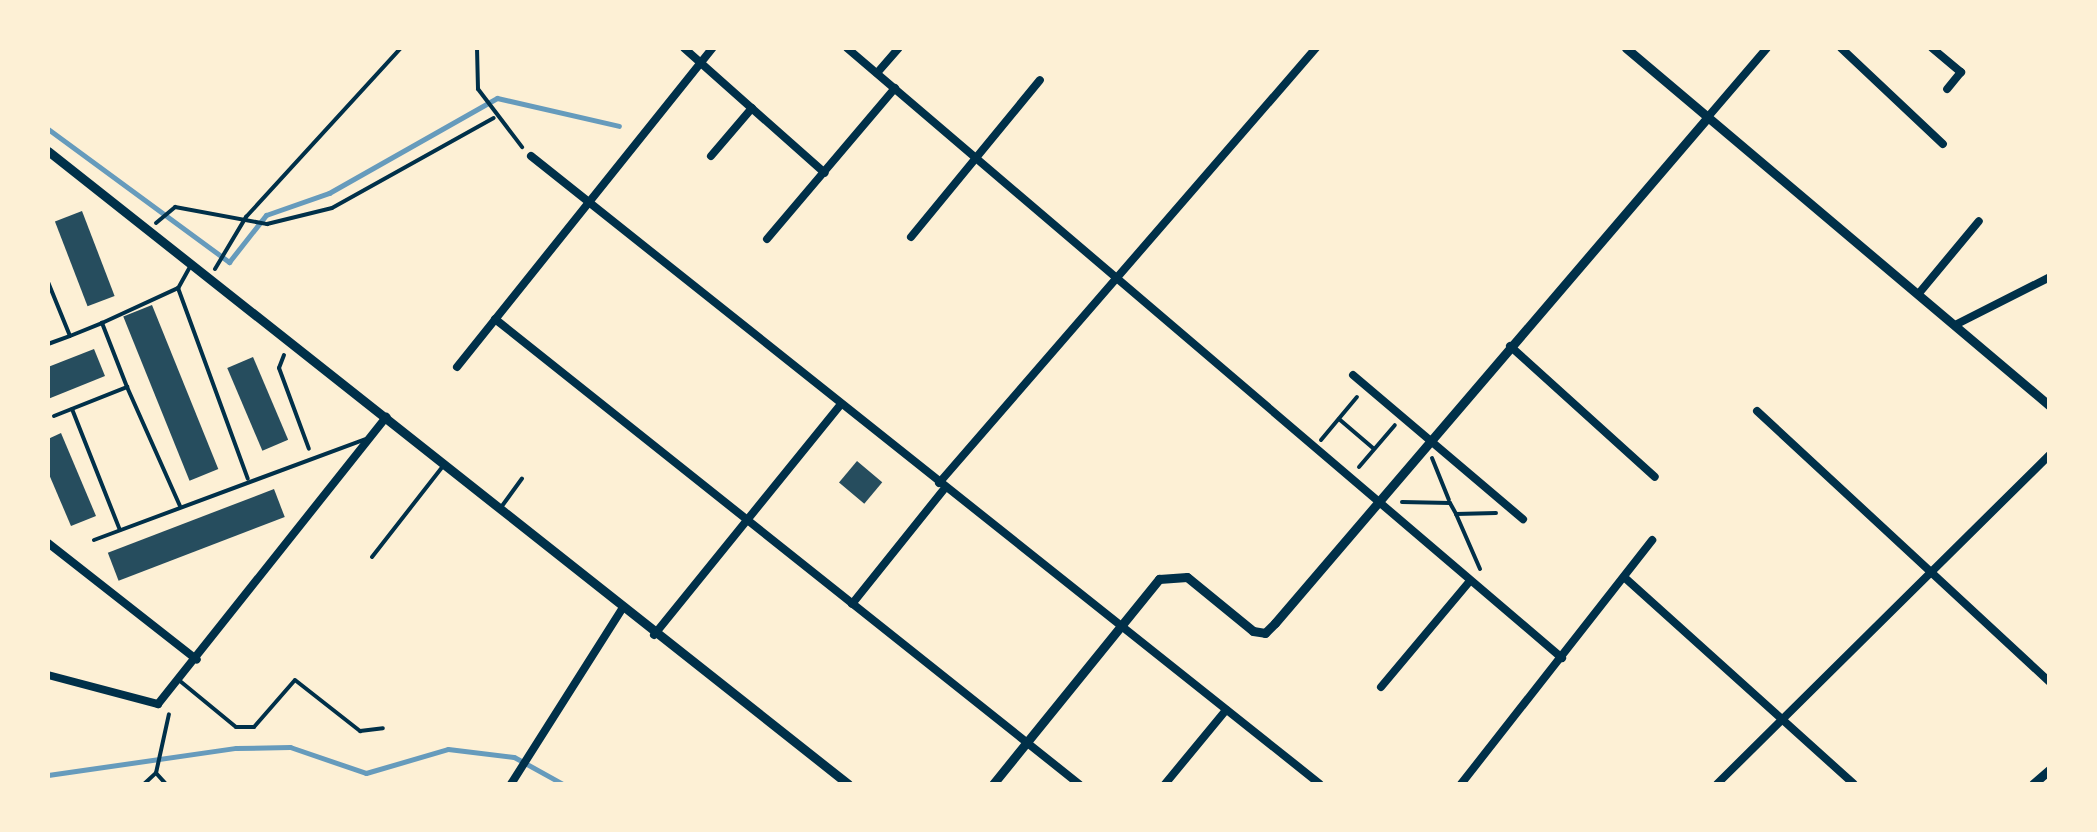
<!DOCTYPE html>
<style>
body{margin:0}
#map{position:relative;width:2097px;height:832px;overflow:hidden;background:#fdf0d5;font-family:Jost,sans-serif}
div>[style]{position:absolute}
.stream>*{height:5px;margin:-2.5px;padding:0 2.5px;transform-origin:2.5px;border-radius:2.5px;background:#669bbc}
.building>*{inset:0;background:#264d5e;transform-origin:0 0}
.path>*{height:4px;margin:-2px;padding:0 2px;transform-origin:2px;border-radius:2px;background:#003049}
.service>*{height:4px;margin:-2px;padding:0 2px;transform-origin:2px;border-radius:2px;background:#003049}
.minor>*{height:8px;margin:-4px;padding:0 4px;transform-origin:4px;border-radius:4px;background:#003049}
.tertiary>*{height:9px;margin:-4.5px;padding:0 4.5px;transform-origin:4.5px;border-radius:4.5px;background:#003049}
span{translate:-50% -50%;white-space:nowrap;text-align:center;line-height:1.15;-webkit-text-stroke:8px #fdf0d5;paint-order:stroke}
.frame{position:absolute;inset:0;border:50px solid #fdf0d5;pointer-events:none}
</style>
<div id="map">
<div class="stream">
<div style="left:48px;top:129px;width:225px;rotate:36.3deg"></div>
<div style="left:229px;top:262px;width:60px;rotate:-51.8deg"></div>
<div style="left:266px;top:215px;width:67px;rotate:-19.2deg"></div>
<div style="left:329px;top:193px;width:193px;rotate:-29.5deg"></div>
<div style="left:497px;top:98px;width:125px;rotate:12.9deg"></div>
<div style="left:48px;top:775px;width:190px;rotate:-8.2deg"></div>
<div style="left:236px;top:748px;width:54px;rotate:-1.1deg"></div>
<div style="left:290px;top:747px;width:80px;rotate:18.9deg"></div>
<div style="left:366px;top:773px;width:85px;rotate:-16.3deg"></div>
<div style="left:448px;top:749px;width:66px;rotate:6.9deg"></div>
<div style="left:514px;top:757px;width:56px;rotate:28.9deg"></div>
</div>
<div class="building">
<div style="left:82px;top:211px;width:91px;height:29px;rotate:69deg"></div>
<div style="left:152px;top:305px;width:177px;height:31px;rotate:68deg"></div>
<div style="clip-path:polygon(94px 349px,105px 376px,48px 399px,48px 367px)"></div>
<div style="left:253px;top:357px;width:90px;height:28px;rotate:67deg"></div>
<div style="clip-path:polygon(61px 433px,96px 516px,71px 526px,48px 472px,48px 439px)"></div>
<div style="left:857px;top:461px;width:33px;height:28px;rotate:40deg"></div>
<div style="left:274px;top:489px;width:30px;height:178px;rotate:69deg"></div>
</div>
<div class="path">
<div style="left:477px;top:48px;width:41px;rotate:88.6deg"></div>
<div style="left:478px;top:89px;width:73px;rotate:52.8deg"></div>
<div style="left:156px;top:223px;width:25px;rotate:-40deg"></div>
<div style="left:175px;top:207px;width:94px;rotate:10.5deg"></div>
<div style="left:267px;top:224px;width:67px;rotate:-13.8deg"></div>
<div style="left:332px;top:208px;width:185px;rotate:-29.1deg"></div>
<div style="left:215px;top:269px;width:61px;rotate:-59.2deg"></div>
<div style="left:246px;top:217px;width:229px;rotate:-47.5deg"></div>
<div style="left:284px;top:355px;width:14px;rotate:111deg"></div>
<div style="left:279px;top:368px;width:86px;rotate:69.7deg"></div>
<div style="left:1339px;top:419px;width:45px;rotate:40.5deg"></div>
<div style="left:1321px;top:440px;width:56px;rotate:-50.1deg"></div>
<div style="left:1432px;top:458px;width:45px;rotate:68deg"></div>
<div style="left:1359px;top:467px;width:55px;rotate:-49.4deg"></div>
<div style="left:1402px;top:502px;width:48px;rotate:1.2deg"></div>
<div style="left:1450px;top:503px;width:13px;rotate:61deg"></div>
<div style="left:1456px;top:514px;width:40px;rotate:-1.4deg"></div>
<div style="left:1456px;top:514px;width:60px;rotate:66.4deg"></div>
<div style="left:156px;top:773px;width:15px;rotate:48deg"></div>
<div style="left:144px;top:784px;width:16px;rotate:-43deg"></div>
<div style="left:156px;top:773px;width:60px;rotate:-77.6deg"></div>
</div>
<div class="service">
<div style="left:191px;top:265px;width:26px;rotate:119deg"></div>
<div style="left:178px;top:288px;width:203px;rotate:69.9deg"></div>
<div style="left:48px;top:282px;width:58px;rotate:67.8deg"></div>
<div style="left:70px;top:336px;width:35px;rotate:-22deg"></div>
<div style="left:48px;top:344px;width:23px;rotate:-20deg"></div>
<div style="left:127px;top:387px;width:130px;rotate:66deg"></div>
<div style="left:72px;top:409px;width:130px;rotate:68.4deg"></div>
<div style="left:54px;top:416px;width:79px;rotate:-21.7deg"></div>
<div style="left:127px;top:387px;width:69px;rotate:-111.3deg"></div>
<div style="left:102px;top:323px;width:84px;rotate:-24.7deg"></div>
<div style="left:502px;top:506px;width:34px;rotate:-54deg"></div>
<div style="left:94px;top:540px;width:289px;rotate:-20.4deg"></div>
<div style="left:372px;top:557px;width:117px;rotate:-52deg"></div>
<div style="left:180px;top:681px;width:72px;rotate:39.4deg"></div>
<div style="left:236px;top:727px;width:18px"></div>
<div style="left:254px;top:727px;width:62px;rotate:-48.9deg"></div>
<div style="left:295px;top:680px;width:83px;rotate:38.1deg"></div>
<div style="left:360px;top:731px;width:23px;rotate:-7deg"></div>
</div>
<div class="minor">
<div style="left:684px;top:48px;width:188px;rotate:41.6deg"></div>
<div style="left:847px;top:48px;width:940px;rotate:40.47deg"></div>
<div style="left:1841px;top:48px;width:140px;rotate:43.3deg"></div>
<div style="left:1932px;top:48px;width:38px;rotate:40deg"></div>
<div style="left:1961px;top:72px;width:22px;rotate:129deg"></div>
<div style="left:877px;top:73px;width:33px;rotate:-49deg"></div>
<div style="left:1707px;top:118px;width:92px;rotate:-49.4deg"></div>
<div style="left:531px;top:156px;width:1008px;rotate:38.52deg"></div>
<div style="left:711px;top:156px;width:63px;rotate:-49.5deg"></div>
<div style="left:911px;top:237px;width:203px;rotate:-50.6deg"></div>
<div style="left:767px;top:239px;width:198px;rotate:-49.7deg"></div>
<div style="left:1920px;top:292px;width:92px;rotate:-50.3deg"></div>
<div style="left:495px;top:319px;width:747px;rotate:38.53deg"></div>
<div style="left:1957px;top:324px;width:104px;rotate:-26.8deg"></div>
<div style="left:1510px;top:346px;width:195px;rotate:42.1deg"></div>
<div style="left:457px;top:367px;width:409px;rotate:-51.3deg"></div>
<div style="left:1353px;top:375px;width:223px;rotate:40.3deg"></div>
<div style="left:1757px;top:411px;width:399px;rotate:42.8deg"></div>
<div style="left:939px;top:483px;width:576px;rotate:-49.09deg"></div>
<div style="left:48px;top:543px;width:189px;rotate:38.1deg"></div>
<div style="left:1624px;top:577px;width:309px;rotate:42deg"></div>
<div style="left:852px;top:604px;width:149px;rotate:-51.3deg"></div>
<div style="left:654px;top:635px;width:297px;rotate:-51deg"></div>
<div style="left:48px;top:675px;width:114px;rotate:14.8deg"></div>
<div style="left:158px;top:704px;width:367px;rotate:-51.5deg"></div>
<div style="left:1381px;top:687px;width:138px;rotate:-50deg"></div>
<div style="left:511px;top:784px;width:207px;rotate:-57.6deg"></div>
<div style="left:1165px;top:784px;width:96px;rotate:-50.5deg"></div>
<div style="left:1461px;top:784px;width:310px;rotate:-51.9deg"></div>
<div style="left:1717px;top:784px;width:469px;rotate:-44.7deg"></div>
</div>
<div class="tertiary">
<div style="left:1626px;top:48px;width:555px;rotate:40.18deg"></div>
<div style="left:48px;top:151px;width:1020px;rotate:38.35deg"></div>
<div style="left:993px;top:784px;width:264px;rotate:-51deg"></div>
<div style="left:1159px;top:579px;width:28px;rotate:-4deg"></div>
<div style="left:1187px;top:577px;width:85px;rotate:39.3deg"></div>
<div style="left:1253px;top:631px;width:12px;rotate:9deg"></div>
<div style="left:1265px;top:633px;width:14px;rotate:-45deg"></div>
<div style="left:1275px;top:623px;width:665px;rotate:-49.45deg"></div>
<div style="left:2033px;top:784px;width:23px;rotate:-41deg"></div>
</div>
<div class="frame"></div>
</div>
